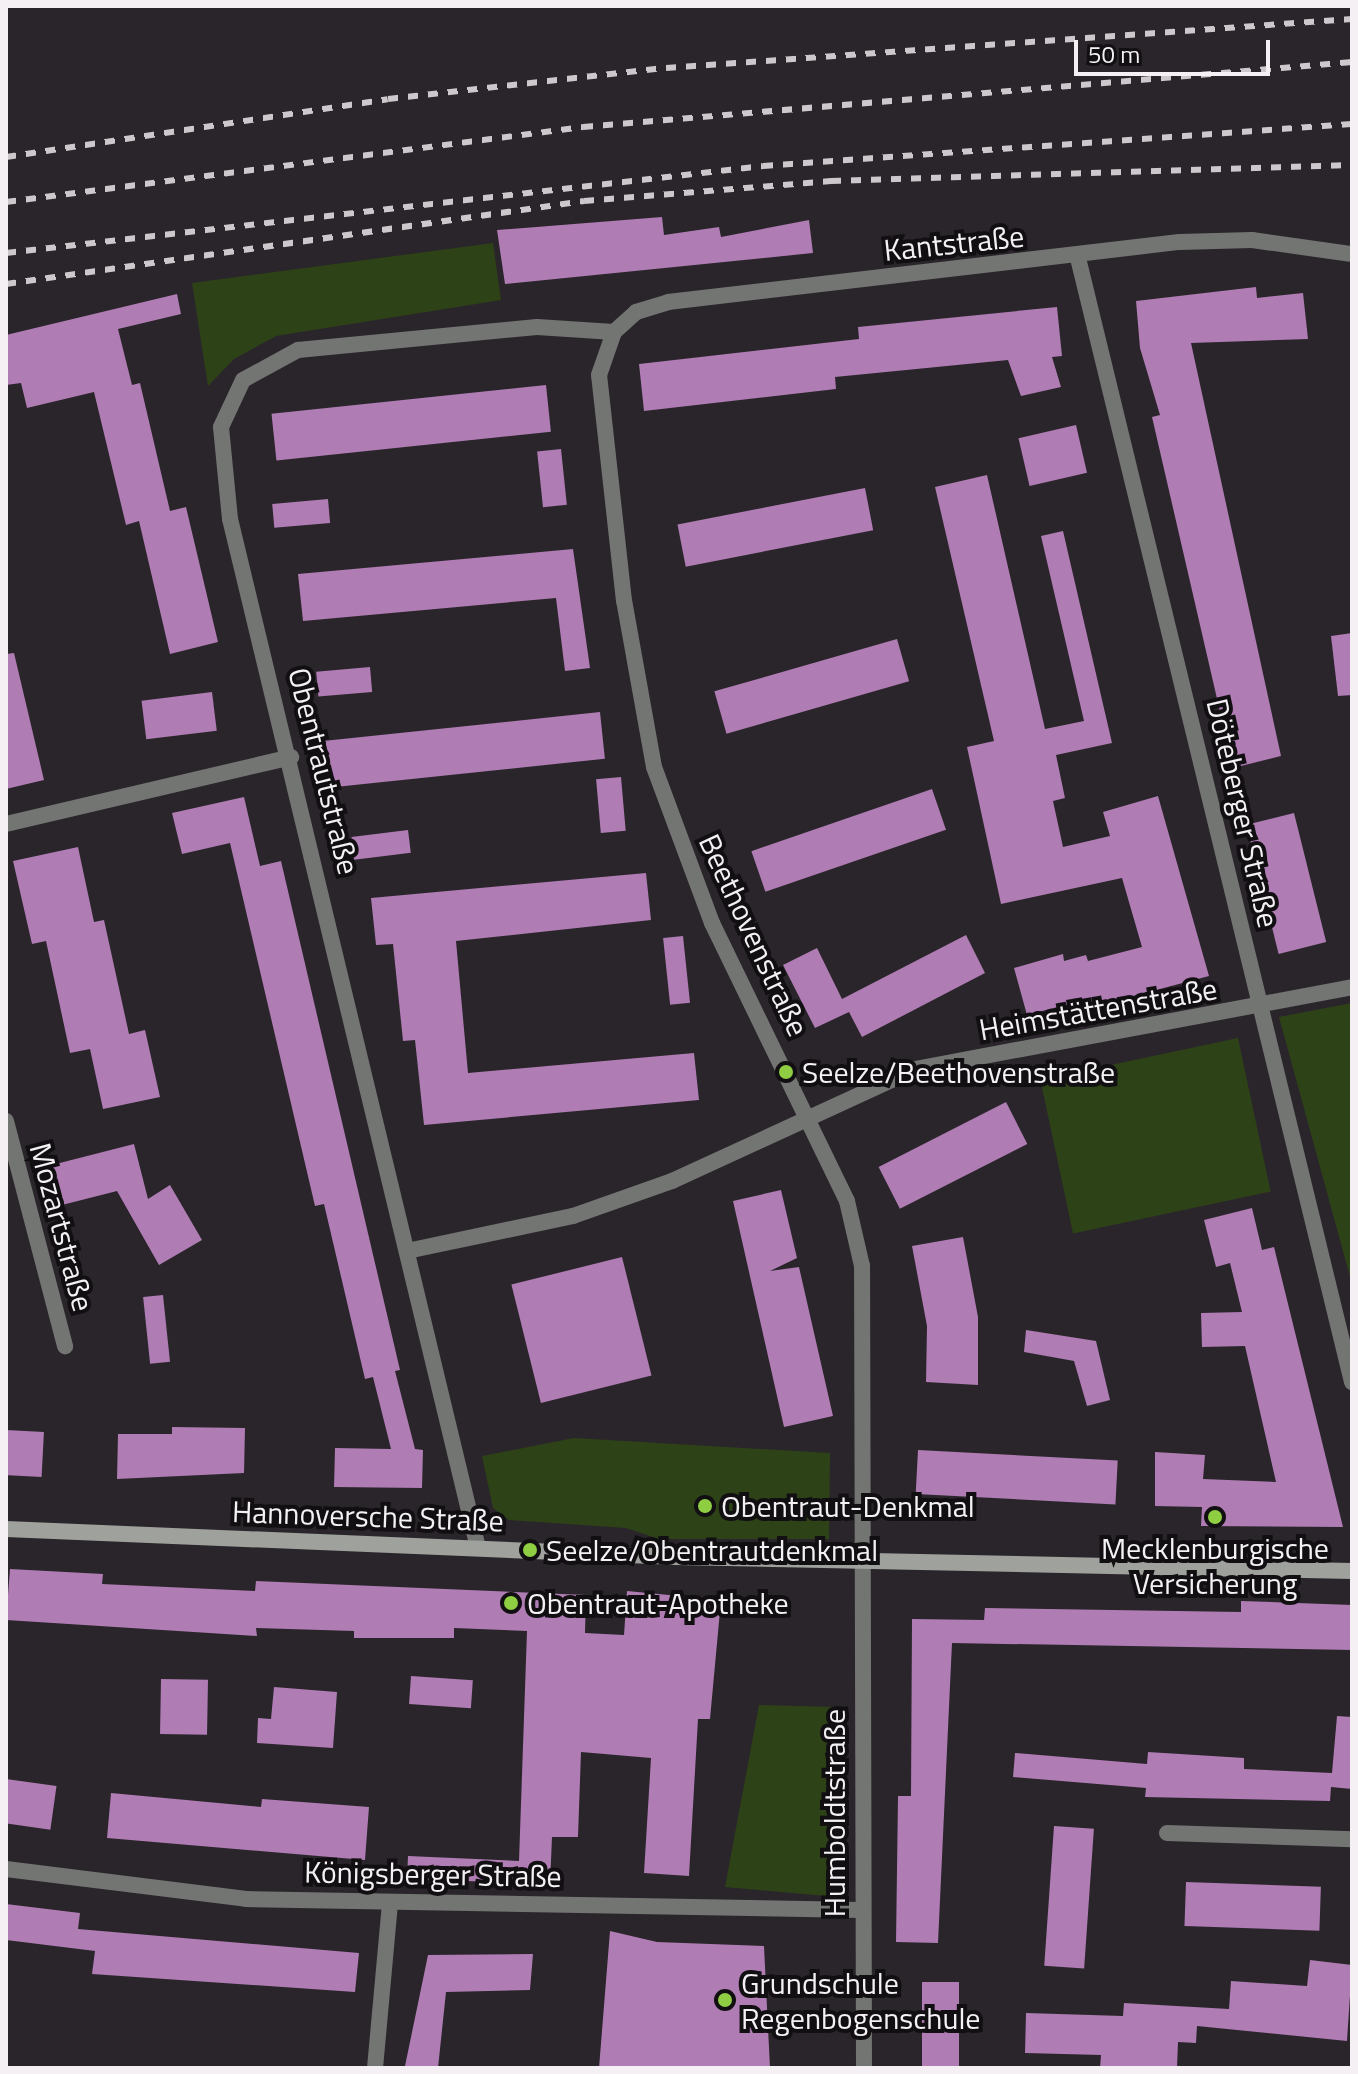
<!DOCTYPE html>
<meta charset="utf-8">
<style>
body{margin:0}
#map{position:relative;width:1358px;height:2074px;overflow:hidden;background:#2a252b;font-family:"Titillium Web",sans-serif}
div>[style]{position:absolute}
.green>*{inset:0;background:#2e4218;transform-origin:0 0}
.building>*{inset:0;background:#af7cb3;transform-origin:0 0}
.street>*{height:16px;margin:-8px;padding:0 8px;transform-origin:8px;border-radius:8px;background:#737572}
.secondary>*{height:16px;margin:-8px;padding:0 8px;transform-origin:8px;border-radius:8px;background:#9fa29c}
.rail>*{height:6px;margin-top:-3px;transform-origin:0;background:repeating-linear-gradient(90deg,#ccc8cc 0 10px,transparent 0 20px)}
.dots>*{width:22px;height:22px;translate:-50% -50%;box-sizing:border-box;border:4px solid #110f11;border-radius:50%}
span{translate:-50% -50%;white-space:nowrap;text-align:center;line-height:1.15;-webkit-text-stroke:8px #110f11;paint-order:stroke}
.street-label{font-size:30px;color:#f4f0f4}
.poi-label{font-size:30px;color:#f4f0f4}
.left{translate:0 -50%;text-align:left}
.frame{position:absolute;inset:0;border:8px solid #f4f0f4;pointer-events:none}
.scale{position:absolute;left:1074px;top:40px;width:196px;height:36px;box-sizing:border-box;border:4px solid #f4f0f4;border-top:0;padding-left:10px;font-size:24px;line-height:28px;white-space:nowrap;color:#f4f0f4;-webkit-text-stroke:6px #110f11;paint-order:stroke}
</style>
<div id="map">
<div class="green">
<div style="clip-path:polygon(493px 243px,501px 300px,276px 336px,234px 359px,208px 386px,192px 283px)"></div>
<div style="clip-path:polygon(1352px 1003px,1352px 1284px,1279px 1017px)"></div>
<div style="left:1238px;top:1038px;width:157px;height:202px;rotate:78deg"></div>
<div style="clip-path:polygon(574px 1438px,830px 1453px,829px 1539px,659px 1539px,626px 1528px,509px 1520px,493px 1508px,482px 1456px)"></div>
<div style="clip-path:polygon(759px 1705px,837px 1707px,837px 1897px,725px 1887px)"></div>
</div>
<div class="building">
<div style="clip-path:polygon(662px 217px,664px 235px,719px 227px,721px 237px,809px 220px,813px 253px,505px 284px,497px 230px)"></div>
<div style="clip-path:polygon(1256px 287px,1257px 298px,1303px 293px,1308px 339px,1191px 343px,1281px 756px,1233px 768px,1152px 417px,1160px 415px,1140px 348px,1136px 301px)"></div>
<div style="clip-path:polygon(177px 294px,181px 314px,118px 329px,132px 385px,140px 383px,170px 511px,186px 507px,218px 642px,170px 654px,139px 521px,126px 525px,94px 392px,27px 408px,21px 383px,6px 385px,6px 335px)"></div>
<div style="clip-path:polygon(1057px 307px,1062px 356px,1052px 357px,1061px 387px,1021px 396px,1008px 360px,835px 377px,836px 389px,644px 411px,639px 364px,859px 339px,858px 327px)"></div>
<div style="left:546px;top:385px;width:47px;height:276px;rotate:84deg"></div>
<div style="left:1076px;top:425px;width:49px;height:59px;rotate:77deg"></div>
<div style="left:561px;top:449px;width:56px;height:24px;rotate:84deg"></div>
<div style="clip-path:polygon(987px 475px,1045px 729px,1084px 721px,1041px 536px,1063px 531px,1112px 743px,1056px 755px,1065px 798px,1053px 801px,1063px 847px,1110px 836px,1103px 812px,1158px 796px,1209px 976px,1096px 1006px,1073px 1003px,1027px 1015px,1014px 968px,1063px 954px,1064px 961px,1086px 955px,1088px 961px,1142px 947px,1122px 878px,1001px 904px,967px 747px,994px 741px,935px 487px)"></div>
<div style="left:865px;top:488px;width:43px;height:191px;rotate:79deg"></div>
<div style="left:328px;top:499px;width:24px;height:56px;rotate:85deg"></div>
<div style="clip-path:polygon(573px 549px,590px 668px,565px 671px,556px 598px,303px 621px,298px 574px)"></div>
<div style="clip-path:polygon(1352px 633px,1352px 695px,1338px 696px,1331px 636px)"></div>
<div style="left:897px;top:639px;width:44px;height:190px;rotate:74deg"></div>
<div style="clip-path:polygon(14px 653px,44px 780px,6px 789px,6px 654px)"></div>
<div style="left:370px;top:667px;width:25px;height:54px;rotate:85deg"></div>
<div style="left:212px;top:692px;width:39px;height:71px;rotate:83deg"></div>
<div style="left:600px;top:712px;width:47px;height:276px;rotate:84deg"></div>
<div style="left:621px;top:777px;width:54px;height:25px;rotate:85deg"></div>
<div style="left:932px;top:789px;width:43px;height:191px;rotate:71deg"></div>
<div style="clip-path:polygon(244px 797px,260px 866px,281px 861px,400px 1370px,395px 1371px,415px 1449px,423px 1450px,422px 1488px,334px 1487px,335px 1448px,391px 1449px,373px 1377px,365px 1379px,324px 1204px,315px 1206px,230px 843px,182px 854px,172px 813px)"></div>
<div style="left:1294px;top:813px;width:133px;height:49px;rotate:76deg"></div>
<div style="left:408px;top:830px;width:23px;height:57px;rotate:83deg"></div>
<div style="clip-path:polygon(78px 847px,94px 922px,104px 920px,129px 1034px,145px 1030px,160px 1097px,103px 1109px,90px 1049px,70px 1053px,46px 941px,32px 944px,13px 861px)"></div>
<div style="clip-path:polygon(646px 873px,651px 920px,456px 941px,468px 1073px,694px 1053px,699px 1100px,424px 1125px,415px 1040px,403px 1041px,393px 944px,376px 945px,371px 898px)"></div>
<div style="clip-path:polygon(966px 935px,985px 973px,862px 1037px,849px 1012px,815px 1028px,783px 965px,817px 948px,842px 999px)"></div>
<div style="left:683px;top:936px;width:67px;height:20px;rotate:84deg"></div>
<div style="left:1006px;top:1102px;width:47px;height:143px;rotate:63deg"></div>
<div style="clip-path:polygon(134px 1144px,148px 1199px,170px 1185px,202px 1240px,159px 1265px,117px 1191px,58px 1206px,48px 1166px)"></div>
<div style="clip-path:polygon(781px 1190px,797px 1258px,770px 1271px,799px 1267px,833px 1416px,784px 1427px,733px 1201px)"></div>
<div style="clip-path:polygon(1252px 1208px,1262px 1250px,1274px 1247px,1343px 1527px,1201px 1526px,1202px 1507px,1155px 1506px,1155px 1452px,1205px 1455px,1203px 1479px,1276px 1482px,1245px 1346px,1202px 1347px,1201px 1313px,1242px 1312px,1230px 1263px,1216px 1267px,1204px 1220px)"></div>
<div style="clip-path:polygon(963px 1237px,978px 1317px,978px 1385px,926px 1382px,927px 1326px,912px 1246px)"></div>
<div style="left:622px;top:1257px;width:122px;height:114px;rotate:76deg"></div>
<div style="left:163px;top:1295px;width:67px;height:20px;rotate:84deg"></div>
<div style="clip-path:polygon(1026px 1330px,1096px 1341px,1110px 1400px,1087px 1406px,1074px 1361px,1024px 1352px)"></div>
<div style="clip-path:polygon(172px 1427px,245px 1428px,244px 1473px,117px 1479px,118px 1434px,172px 1434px)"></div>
<div style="left:6px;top:1430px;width:38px;height:45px;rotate:3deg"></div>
<div style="left:918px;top:1450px;width:200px;height:44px;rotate:3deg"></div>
<div style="clip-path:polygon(10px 1569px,103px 1574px,102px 1584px,255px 1591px,256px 1581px,586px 1595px,585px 1633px,624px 1635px,627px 1591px,721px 1600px,710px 1719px,698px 1719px,689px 1876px,644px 1873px,651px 1758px,581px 1752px,578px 1837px,552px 1837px,550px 1884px,407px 1879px,408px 1856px,519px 1861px,527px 1631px,454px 1628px,454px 1638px,354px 1638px,354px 1631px,256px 1628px,257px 1636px,6px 1620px)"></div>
<div style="clip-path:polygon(1241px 1601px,1352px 1605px,1352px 1650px,952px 1643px,938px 1943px,896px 1942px,898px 1796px,911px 1796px,912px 1619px,984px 1620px,985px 1608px,1241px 1612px)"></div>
<div style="left:411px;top:1676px;width:62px;height:28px;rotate:4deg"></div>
<div style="left:161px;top:1679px;width:47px;height:55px;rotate:1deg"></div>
<div style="clip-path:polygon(274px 1687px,337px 1692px,333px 1748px,257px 1743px,258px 1718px,271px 1719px)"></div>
<div style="clip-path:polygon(1337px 1716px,1352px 1717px,1352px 1789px,1331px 1787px,1330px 1801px,1145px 1797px,1146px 1788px,1013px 1777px,1015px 1753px,1147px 1764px,1148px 1752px,1244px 1758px,1244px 1769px,1332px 1773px)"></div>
<div style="left:6px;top:1779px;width:51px;height:44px;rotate:8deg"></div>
<div style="clip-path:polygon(111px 1793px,261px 1807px,262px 1799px,369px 1807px,365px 1860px,107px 1838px)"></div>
<div style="left:1054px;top:1826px;width:40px;height:140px;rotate:4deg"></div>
<div style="left:1186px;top:1882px;width:135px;height:44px;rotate:2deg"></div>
<div style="clip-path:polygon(6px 1904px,80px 1913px,78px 1929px,359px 1953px,355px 1992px,92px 1974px,95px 1951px,6px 1940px)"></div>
<div style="clip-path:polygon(610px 1931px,657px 1942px,764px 1946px,770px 2068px,599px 2068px)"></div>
<div style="clip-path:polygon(533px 1954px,530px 1990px,446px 1992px,438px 2068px,405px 2066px,428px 1955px)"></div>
<div style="clip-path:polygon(1310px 1960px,1352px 1965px,1347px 2041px,1197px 2026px,1196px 2043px,1178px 2042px,1177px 2068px,1100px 2068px,1101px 2055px,1025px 2053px,1026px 2013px,1123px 2016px,1124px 2003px,1229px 2009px,1231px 1981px,1307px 1986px)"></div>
<div style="left:922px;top:1982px;width:37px;height:86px"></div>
</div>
<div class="street">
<div style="left:1078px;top:258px;width:1157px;rotate:76.3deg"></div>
<div style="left:6px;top:824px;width:293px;rotate:-13.2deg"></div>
<div style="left:6px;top:1121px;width:233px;rotate:75.3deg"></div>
<div style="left:407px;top:1251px;width:170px;rotate:-11.9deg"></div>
<div style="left:573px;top:1216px;width:105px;rotate:-19.5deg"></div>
<div style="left:672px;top:1181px;width:268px;rotate:-24.7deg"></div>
<div style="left:915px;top:1069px;width:445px;rotate:-10.6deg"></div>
<div style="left:478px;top:1548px;width:1058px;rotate:-103.55deg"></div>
<div style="left:230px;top:519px;width:92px;rotate:-95.6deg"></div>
<div style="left:221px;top:427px;width:52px;rotate:-64.9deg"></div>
<div style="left:243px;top:380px;width:63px;rotate:-28.6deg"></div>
<div style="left:298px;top:350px;width:240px;rotate:-5.5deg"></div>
<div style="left:537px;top:327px;width:77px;rotate:3.7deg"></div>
<div style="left:1167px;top:1833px;width:185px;rotate:1.9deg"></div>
<div style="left:6px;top:1869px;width:242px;rotate:7.1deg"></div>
<div style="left:246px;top:1899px;width:616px;rotate:1.02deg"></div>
<div style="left:375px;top:2068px;width:166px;rotate:-84.8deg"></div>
<div style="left:864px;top:2068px;width:802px;rotate:-90.14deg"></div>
<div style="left:862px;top:1266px;width:67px;rotate:-103deg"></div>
<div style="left:847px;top:1201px;width:309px;rotate:-115.9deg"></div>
<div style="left:712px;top:923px;width:166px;rotate:-110.4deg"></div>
<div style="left:654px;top:767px;width:169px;rotate:-100.2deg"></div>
<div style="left:624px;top:601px;width:227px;rotate:-96.3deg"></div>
<div style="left:599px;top:375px;width:46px;rotate:-70.8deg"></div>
<div style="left:614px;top:332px;width:30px;rotate:-42deg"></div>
<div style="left:636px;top:312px;width:34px;rotate:-17deg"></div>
<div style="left:668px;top:302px;width:515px;rotate:-6.7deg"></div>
<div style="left:1179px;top:242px;width:73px;rotate:-1.6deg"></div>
<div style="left:1252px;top:240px;width:101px;rotate:8deg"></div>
</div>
<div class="secondary">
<div style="left:6px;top:1529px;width:671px;rotate:2.39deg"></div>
<div style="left:676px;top:1557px;width:676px;rotate:1.19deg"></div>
</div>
<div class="rail">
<div style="left:6px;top:157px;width:386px;rotate:-8.6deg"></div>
<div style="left:388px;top:99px;width:280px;rotate:-6.4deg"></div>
<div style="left:666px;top:68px;width:688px;rotate:-4.09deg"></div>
<div style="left:6px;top:202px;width:582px;rotate:-7.41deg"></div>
<div style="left:583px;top:127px;width:772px;rotate:-4.83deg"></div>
<div style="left:6px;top:253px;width:762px;rotate:-6.56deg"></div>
<div style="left:763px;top:166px;width:590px;rotate:-4.08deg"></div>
<div style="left:6px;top:284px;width:584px;rotate:-8.17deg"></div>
<div style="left:584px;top:201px;width:248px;rotate:-4.6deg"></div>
<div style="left:831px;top:181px;width:521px;rotate:-1.76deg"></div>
</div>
<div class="dots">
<div style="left:786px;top:1072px;background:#8fcd42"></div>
<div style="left:705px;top:1506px;background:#8fcd42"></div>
<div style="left:1215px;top:1517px;background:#8fcd42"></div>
<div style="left:530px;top:1550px;background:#8fcd42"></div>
<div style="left:511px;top:1603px;background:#8fcd42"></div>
<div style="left:725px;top:2000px;background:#8fcd42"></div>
</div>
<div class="street-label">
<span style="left:954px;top:243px;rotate:-6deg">Kantstraße</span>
<span style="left:324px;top:771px;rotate:76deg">Obentrautstraße</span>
<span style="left:1243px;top:813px;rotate:77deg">Döteberger Straße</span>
<span style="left:754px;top:935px;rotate:65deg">Beethovenstraße</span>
<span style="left:1098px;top:1009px;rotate:-10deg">Heimstättenstraße</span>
<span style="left:62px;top:1227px;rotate:75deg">Mozartstraße</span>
<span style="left:368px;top:1516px;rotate:2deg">Hannoversche Straße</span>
<span style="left:834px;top:1813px;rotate:-90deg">Humboldtstraße</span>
<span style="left:433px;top:1874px;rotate:1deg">Königsberger Straße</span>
</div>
<div class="poi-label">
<span class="left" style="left:802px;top:1072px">Seelze/Beethovenstraße</span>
<span class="left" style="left:721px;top:1506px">Obentraut-Denkmal</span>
<span style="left:1215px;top:1565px">Mecklenburgische<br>Versicherung</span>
<span class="left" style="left:546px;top:1550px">Seelze/Obentrautdenkmal</span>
<span class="left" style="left:527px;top:1603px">Obentraut-Apotheke</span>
<span class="left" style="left:741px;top:2000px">Grundschule<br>Regenbogenschule</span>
</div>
<div class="frame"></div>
<div class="scale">50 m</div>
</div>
